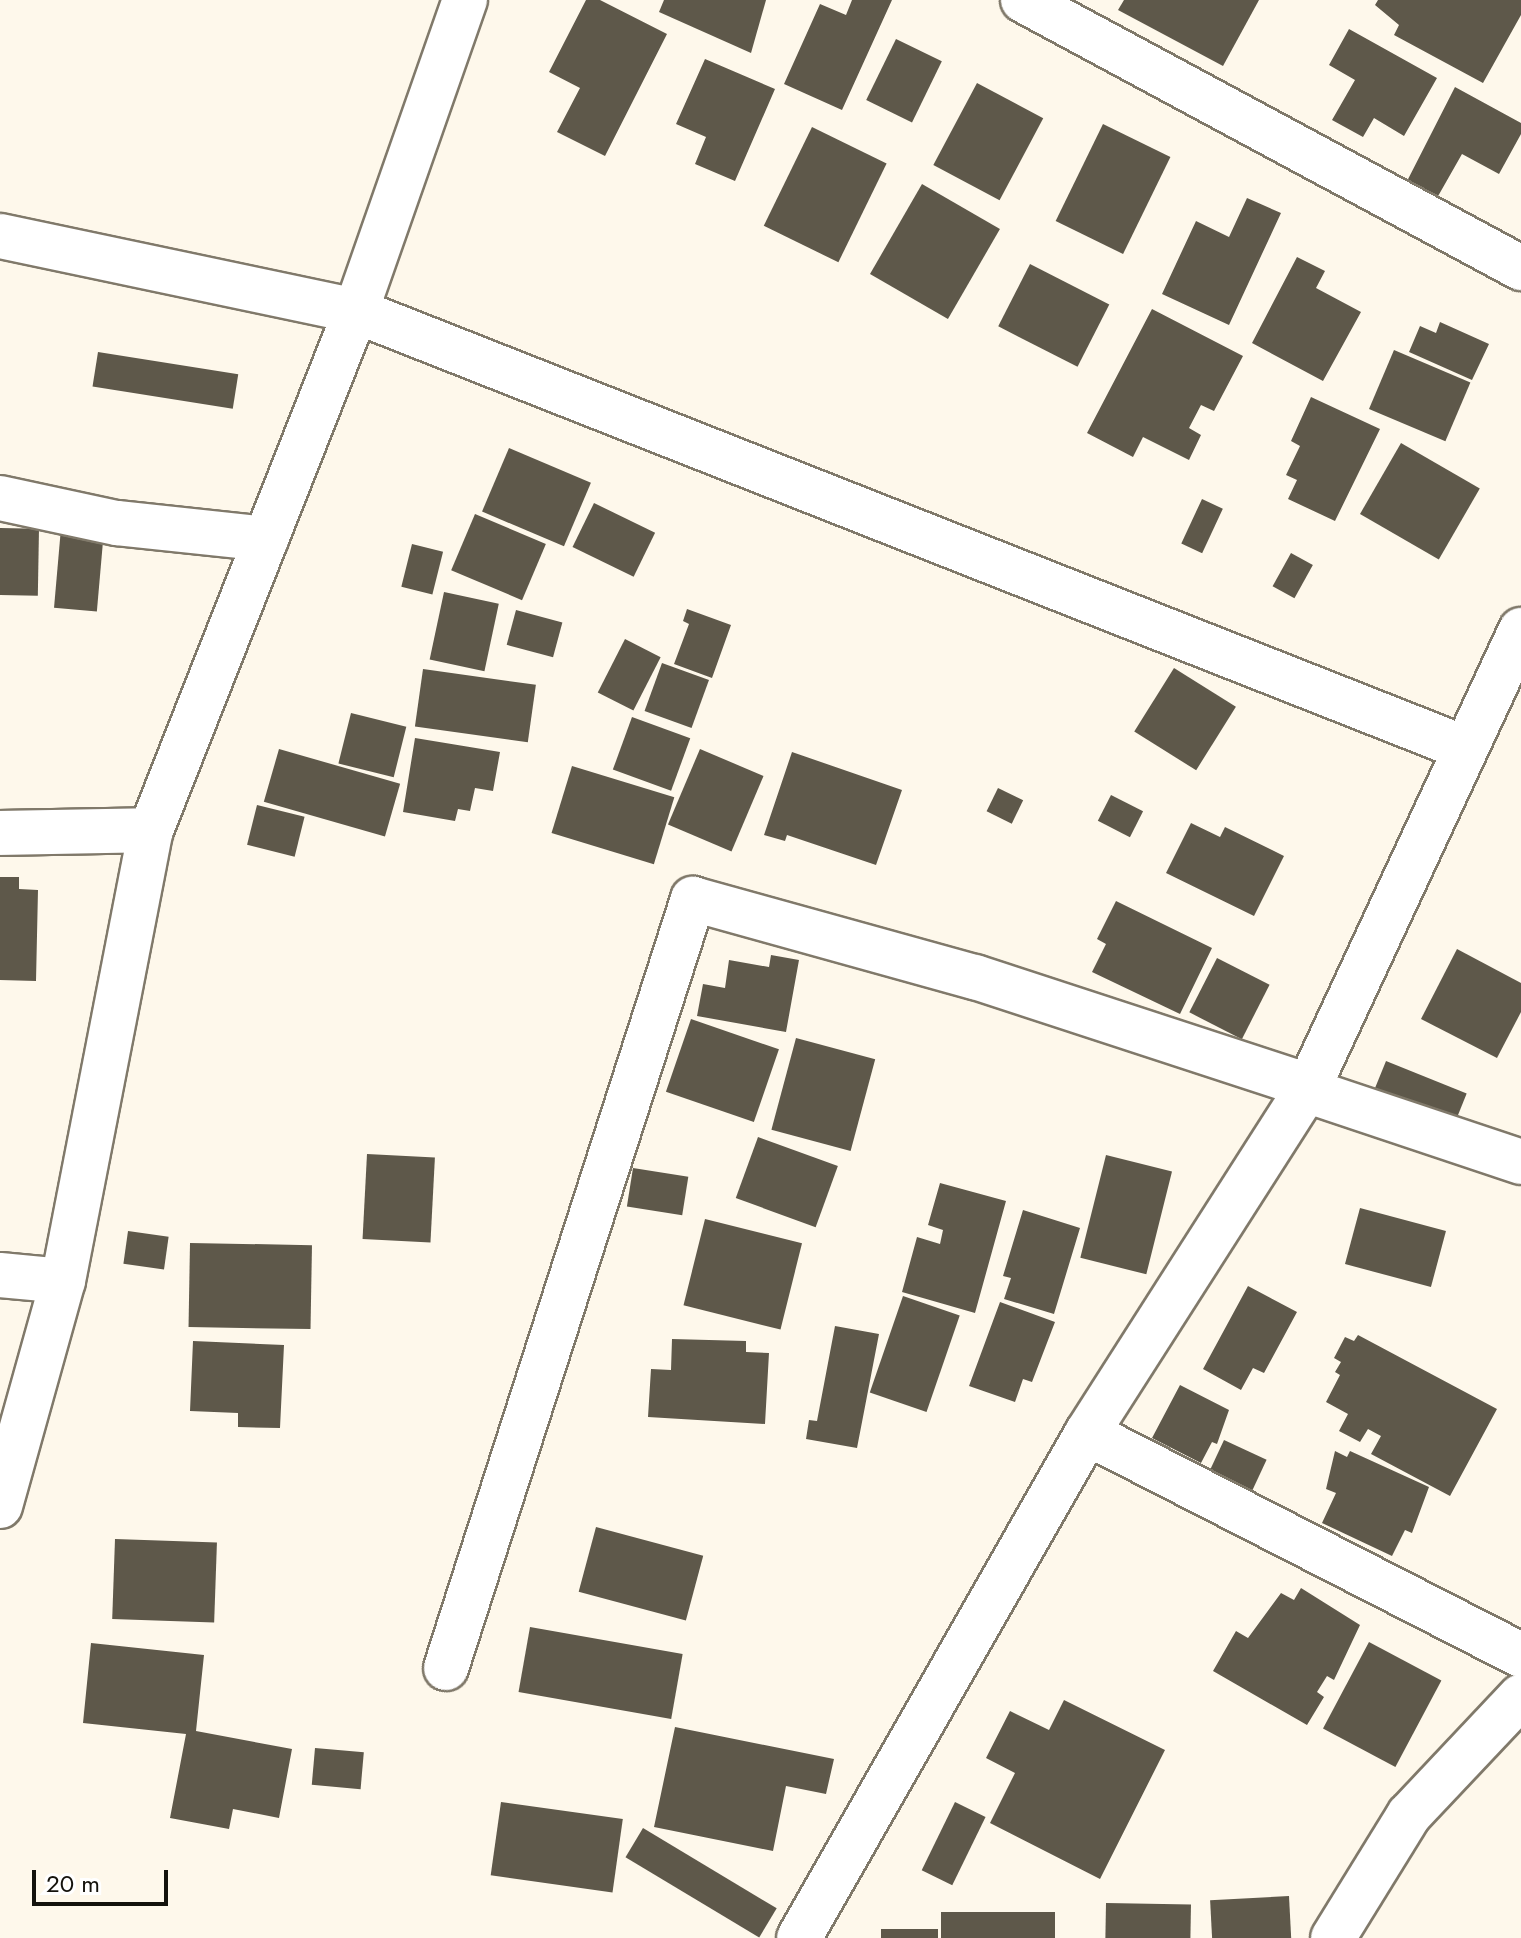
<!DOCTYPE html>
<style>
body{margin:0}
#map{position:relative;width:1521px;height:1938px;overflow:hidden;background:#fef8eb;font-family:Jost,sans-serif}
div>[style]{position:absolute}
.building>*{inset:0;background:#5e584a;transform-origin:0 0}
.roads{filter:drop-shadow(2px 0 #80796a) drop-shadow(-2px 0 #80796a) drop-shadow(0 2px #80796a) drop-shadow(0 -2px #80796a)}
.minor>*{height:44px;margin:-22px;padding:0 22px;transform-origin:22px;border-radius:22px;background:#fff}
.tertiary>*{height:44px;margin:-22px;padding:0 22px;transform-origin:22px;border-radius:22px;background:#fff}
span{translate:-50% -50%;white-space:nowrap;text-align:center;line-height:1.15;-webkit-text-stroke:8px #fff;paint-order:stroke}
.scale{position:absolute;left:32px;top:1870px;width:136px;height:36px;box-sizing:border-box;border:4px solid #14120c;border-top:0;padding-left:10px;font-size:24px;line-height:28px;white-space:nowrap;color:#14120c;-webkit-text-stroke:6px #fff;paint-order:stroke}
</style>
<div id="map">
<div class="building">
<div style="clip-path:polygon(586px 0,600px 0,667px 34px,605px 156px,557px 132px,580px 88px,549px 72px)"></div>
<div style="clip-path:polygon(664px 0,766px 0,751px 53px,659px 12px)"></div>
<div style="clip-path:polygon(852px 0,892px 0,842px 110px,784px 84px,820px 4px,846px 15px)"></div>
<div style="clip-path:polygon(1124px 0,1259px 0,1223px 66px,1118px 10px)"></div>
<div style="clip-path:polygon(1378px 0,1521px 0,1521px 15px,1483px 83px,1394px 35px,1399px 25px,1375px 5px)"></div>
<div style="clip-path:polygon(1349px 29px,1437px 78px,1404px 136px,1374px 118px,1363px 137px,1332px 120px,1355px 80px,1329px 65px)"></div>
<div style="left:896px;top:39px;width:51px;height:68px;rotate:26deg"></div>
<div style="clip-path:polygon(705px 59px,775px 89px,735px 181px,695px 164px,706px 137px,676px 124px)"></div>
<div style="left:977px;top:83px;width:75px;height:93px;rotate:28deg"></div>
<div style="clip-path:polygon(1455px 87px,1521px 123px,1521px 134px,1499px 174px,1462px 154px,1433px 205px,1403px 189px)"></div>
<div style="left:1103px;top:124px;width:75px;height:108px;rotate:26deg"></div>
<div style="left:812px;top:127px;width:83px;height:110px;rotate:26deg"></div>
<div style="left:922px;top:184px;width:90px;height:104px;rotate:30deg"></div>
<div style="clip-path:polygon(1247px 198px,1281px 213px,1229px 325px,1162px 294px,1196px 221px,1229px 237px)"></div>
<div style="clip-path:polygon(1297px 257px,1325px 271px,1316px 288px,1361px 312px,1323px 381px,1252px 343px)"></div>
<div style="left:1030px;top:264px;width:89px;height:70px;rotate:27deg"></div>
<div style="clip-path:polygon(1152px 309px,1243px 356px,1214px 411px,1201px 405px,1189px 428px,1201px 435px,1189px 460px,1143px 437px,1133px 457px,1087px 433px)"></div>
<div style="clip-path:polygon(1440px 322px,1489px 344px,1472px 380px,1409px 352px,1420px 326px,1436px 333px)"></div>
<div style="left:1394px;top:350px;width:83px;height:64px;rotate:23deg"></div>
<div style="left:98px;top:352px;width:142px;height:35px;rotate:9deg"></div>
<div style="clip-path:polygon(1311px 397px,1380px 429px,1335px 521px,1288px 499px,1297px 480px,1286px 475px,1300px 446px,1291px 441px)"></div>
<div style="left:1401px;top:443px;width:91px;height:82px;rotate:30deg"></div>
<div style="left:509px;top:448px;width:89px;height:69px;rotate:23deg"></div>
<div style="left:1202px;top:499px;width:23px;height:49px;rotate:25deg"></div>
<div style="left:594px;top:503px;width:68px;height:49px;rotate:26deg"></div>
<div style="left:475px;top:514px;width:77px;height:61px;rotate:23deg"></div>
<div style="left:0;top:528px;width:39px;height:67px;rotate:1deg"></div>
<div style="left:61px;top:528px;width:43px;height:80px;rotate:5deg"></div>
<div style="left:412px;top:544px;width:32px;height:44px;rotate:14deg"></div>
<div style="left:1291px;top:553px;width:25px;height:38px;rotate:29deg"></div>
<div style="left:444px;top:592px;width:56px;height:69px;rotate:12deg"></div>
<div style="clip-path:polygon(687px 609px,731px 625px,712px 678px,674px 664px,689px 624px,683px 621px)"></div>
<div style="left:516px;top:610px;width:48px;height:36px;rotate:15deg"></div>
<div style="left:625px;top:639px;width:40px;height:60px;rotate:27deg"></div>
<div style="left:662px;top:663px;width:50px;height:51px;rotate:20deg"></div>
<div style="left:1174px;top:668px;width:73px;height:75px;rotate:32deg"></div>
<div style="left:423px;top:669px;width:114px;height:58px;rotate:8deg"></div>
<div style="left:351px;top:713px;width:57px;height:52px;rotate:14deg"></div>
<div style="left:632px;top:717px;width:62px;height:56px;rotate:20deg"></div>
<div style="clip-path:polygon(415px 738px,500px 752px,493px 791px,475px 788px,470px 811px,458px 809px,455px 821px,403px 812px)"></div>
<div style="left:279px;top:749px;width:126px;height:55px;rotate:16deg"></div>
<div style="left:700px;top:749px;width:69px;height:82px;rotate:23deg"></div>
<div style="clip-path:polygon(792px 752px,902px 790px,876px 865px,787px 835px,785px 841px,764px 835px)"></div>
<div style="left:572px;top:766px;width:107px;height:70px;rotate:17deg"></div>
<div style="left:998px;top:788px;width:28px;height:26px;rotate:26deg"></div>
<div style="left:1111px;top:795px;width:36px;height:29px;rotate:27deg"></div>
<div style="left:257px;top:805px;width:49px;height:41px;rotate:14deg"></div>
<div style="clip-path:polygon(1191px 823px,1220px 837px,1225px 827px,1284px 856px,1254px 916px,1166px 873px)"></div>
<div style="clip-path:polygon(0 877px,19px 877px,19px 889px,38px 890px,36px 981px,0 980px)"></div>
<div style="clip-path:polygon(1116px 901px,1212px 948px,1180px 1014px,1092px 972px,1106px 944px,1097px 939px)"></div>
<div style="clip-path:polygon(1457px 949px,1521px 983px,1521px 1012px,1497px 1058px,1421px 1019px)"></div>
<div style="clip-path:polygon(771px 955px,799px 960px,786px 1032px,697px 1016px,703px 984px,725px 988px,729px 960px,769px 967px)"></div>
<div style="left:1217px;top:958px;width:59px;height:61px;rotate:27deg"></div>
<div style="left:691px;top:1019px;width:93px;height:77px;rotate:19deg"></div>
<div style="left:796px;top:1038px;width:82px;height:95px;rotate:15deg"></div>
<div style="left:1386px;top:1061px;width:87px;height:30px;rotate:22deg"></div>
<div style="left:758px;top:1137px;width:85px;height:65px;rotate:20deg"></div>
<div style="left:367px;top:1154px;width:68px;height:85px;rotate:3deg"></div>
<div style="left:1106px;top:1155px;width:68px;height:106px;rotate:14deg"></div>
<div style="left:633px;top:1168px;width:56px;height:39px;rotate:9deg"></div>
<div style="clip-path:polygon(940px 1183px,1006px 1201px,975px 1313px,902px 1292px,917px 1237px,940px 1244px,943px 1230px,928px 1225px)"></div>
<div style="left:1360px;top:1208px;width:89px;height:58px;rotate:15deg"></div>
<div style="clip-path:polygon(1023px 1210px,1080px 1228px,1054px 1314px,1004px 1299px,1011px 1278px,1003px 1276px)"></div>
<div style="left:705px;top:1219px;width:100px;height:89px;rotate:14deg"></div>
<div style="left:128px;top:1231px;width:41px;height:33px;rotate:8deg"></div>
<div style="left:190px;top:1243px;width:122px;height:84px;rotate:1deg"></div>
<div style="clip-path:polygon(1248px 1286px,1297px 1312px,1264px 1373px,1253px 1368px,1241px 1390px,1203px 1369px)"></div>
<div style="left:903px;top:1296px;width:60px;height:102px;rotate:19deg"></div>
<div style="clip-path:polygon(1000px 1302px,1055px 1322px,1032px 1382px,1023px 1379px,1015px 1402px,969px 1386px)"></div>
<div style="clip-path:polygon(835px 1326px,879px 1334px,857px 1448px,806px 1439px,809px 1420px,817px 1421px)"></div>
<div style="clip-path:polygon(1358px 1335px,1497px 1409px,1450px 1496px,1371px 1454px,1381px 1436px,1368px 1429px,1360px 1442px,1339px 1431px,1348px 1414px,1326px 1402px,1340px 1375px,1335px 1372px,1341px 1362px,1334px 1358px,1345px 1337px,1354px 1341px)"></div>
<div style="clip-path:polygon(672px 1339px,746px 1341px,746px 1352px,769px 1353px,765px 1424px,648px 1417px,651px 1369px,671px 1370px)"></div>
<div style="clip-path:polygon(193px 1341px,284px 1345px,280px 1428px,238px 1427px,238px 1413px,190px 1411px)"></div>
<div style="clip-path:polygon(1180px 1385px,1229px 1410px,1217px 1444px,1212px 1442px,1201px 1463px,1152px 1438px)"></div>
<div style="left:1224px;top:1440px;width:47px;height:38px;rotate:25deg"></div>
<div style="clip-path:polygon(1335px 1451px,1347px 1457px,1350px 1451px,1429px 1487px,1412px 1533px,1405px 1530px,1392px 1556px,1322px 1523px,1336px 1493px,1326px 1489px)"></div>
<div style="left:596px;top:1527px;width:111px;height:67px;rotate:15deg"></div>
<div style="left:115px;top:1539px;width:102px;height:80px;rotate:2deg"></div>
<div style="clip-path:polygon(1301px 1588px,1360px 1625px,1334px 1680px,1327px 1676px,1317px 1692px,1324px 1697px,1307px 1725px,1213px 1671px,1236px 1631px,1248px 1638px,1281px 1593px,1294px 1600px)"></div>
<div style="left:530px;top:1627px;width:155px;height:66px;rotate:10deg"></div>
<div style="left:1369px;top:1642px;width:82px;height:98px;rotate:28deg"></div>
<div style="clip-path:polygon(91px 1643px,204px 1655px,196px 1731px,292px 1749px,279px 1818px,233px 1809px,229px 1829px,170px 1818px,186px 1734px,83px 1723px)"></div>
<div style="clip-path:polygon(1064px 1700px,1165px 1750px,1100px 1879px,990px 1823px,1015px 1773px,986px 1758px,1010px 1711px,1049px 1730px)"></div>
<div style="clip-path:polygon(675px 1727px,834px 1759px,826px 1794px,786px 1786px,773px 1851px,654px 1827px)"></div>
<div style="left:315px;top:1748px;width:49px;height:37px;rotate:5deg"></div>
<div style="left:501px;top:1802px;width:123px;height:74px;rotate:8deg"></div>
<div style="left:955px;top:1802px;width:34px;height:76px;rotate:26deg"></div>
<div style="left:643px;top:1828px;width:156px;height:34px;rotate:31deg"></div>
<div style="left:1289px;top:1896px;width:42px;height:79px;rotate:87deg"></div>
<div style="left:1106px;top:1903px;width:85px;height:35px;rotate:1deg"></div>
<div style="left:941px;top:1912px;width:114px;height:26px"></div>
<div style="left:881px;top:1929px;width:57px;height:9px"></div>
</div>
<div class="roads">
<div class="minor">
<div style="left:1023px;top:0;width:566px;rotate:28.29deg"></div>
<div style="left:0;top:236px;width:364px;rotate:11.9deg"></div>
<div style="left:356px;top:311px;width:1191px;rotate:21.52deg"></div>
<div style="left:0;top:498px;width:120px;rotate:12.1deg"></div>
<div style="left:117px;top:523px;width:150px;rotate:6.1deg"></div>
<div style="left:0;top:833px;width:151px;rotate:-1.1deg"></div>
<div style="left:1306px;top:1090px;width:227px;rotate:18.5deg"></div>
<div style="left:0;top:1275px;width:63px;rotate:5.4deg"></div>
<div style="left:1087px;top:1433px;width:487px;rotate:27.1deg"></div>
<div style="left:0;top:1506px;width:234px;rotate:-74.4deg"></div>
<div style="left:63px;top:1281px;width:460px;rotate:-79deg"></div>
<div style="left:151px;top:830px;width:558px;rotate:-68.45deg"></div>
<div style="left:356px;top:311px;width:330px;rotate:-70.7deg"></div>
<div style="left:446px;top:1668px;width:808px;rotate:-72.19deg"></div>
<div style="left:693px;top:899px;width:293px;rotate:15.5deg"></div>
<div style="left:975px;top:977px;width:351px;rotate:18.1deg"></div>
<div style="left:1333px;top:1938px;width:145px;rotate:-58.3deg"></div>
<div style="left:1409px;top:1815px;width:163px;rotate:-46.7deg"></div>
</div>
<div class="tertiary">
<div style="left:799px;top:1938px;width:581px;rotate:-60.3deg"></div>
<div style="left:1087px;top:1433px;width:412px;rotate:-57.4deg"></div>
<div style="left:1309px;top:1086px;width:503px;rotate:-65.07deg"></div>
</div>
</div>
<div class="scale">20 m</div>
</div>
